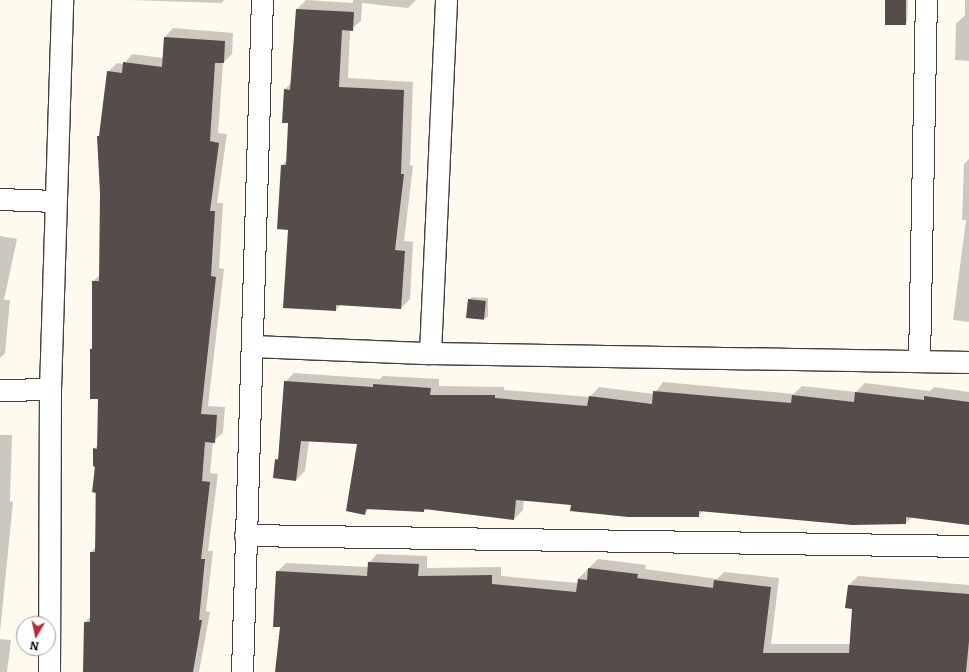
<!DOCTYPE html>
<style>
body{margin:0}
#map{position:relative;width:969px;height:672px;overflow:hidden;background:#fffaee;font-family:Literata,serif}
div>[style]{position:absolute}
.shadow>*{inset:0;background:#0003}
.building>*{inset:0;background:#564d4a;transform-origin:0 0}
.roads{filter:drop-shadow(1px 0 #404040) drop-shadow(-1px 0 #404040) drop-shadow(0 1px #404040) drop-shadow(0 -1px #404040)}
.street>*{height:21px;margin:-10.5px;padding:0 10.5px;transform-origin:10.5px;border-radius:10.5px;background:#fff}
span{translate:-50% -50%;white-space:nowrap;text-align:center;line-height:1.15;-webkit-text-stroke:4px #fff;paint-order:stroke}
.north{position:absolute;left:16px;top:616px;width:40px;height:40px;box-sizing:border-box;background:#fff;border:1px solid #9e9e9e;border-radius:50%;rotate:189deg;font-size:11px;font-weight:700;line-height:16px;text-align:center;color:#0d0d0d}
.north::after{content:'';display:block;margin:auto;width:14px;height:18px;background:#bc273b;clip-path:polygon(50% 0,100% 100%,50% 72%,0 100%)}
</style>
<div id="map">
<div class="shadow">
<div style="clip-path:polygon(129px 0,224px 0,221px 3px)"></div>
<div style="clip-path:polygon(306px 0,353px 3px,353px 0,416px 0,408px 8px,362px 3px,361px 21px,350px 30px,348px 78px,413px 82px,410px 165px,413px 166px,404px 241px,413px 242px,410px 299px,401px 308px,341px 304px,336px 310px,289px 229px,282px 165px,287px 160px,289px 122px,284px 90px,291px 83px,297px 9px)"></div>
<div style="clip-path:polygon(886px 0,908px 0,907px 22px,904px 25px,885px 24px)"></div>
<div style="clip-path:polygon(965px 0,969px 0,969px 61px,955px 60px,956px 24px,965px 15px)"></div>
<div style="clip-path:polygon(173px 28px,233px 33px,232px 54px,223px 63px,218px 133px,227px 134px,217px 203px,223px 203px,219px 268px,224px 269px,208px 406px,225px 407px,223px 433px,213px 441px,210px 473px,218px 474px,208px 551px,213px 551px,206px 611px,210px 612px,199px 672px,84px 672px,85px 622px,91px 616px,91px 552px,96px 547px,94px 449px,98px 445px,99px 398px,91px 349px,93px 347px,93px 281px,100px 275px,101px 192px,98px 137px,100px 134px,108px 72px,117px 63px,124px 64px,132px 54px,163px 58px,165px 37px)"></div>
<div style="clip-path:polygon(969px 159px,969px 322px,953px 320px,966px 220px,962px 220px,964px 164px)"></div>
<div style="clip-path:polygon(0 236px,17px 239px,4px 300px,10px 300px,5px 353px,0 358px)"></div>
<div style="clip-path:polygon(472px 297px,488px 298px,488px 316px,485px 319px,469px 300px)"></div>
<div style="clip-path:polygon(294px 373px,380px 379px,383px 376px,439px 379px,439px 386px,504px 387px,504px 390px,590px 397px,599px 387px,654px 394px,663px 382px,794px 394px,802px 386px,856px 392px,865px 383px,930px 391px,934px 387px,969px 392px,969px 524px,912px 517px,906px 523px,703px 511px,698px 516px,524px 500px,523px 510px,514px 519px,427px 509px,424px 511px,370px 508px,365px 514px,358px 444px,309px 440px,305px 471px,296px 480px,276px 460px,279px 456px,285px 382px)"></div>
<div style="clip-path:polygon(0 435px,12px 435px,10px 501px,13px 502px,0 632px)"></div>
<div style="clip-path:polygon(377px 554px,427px 556px,427px 568px,501px 567px,501px 576px,578px 583px,578px 579px,598px 559px,646px 565px,645px 569px,717px 579px,724px 572px,779px 578px,771px 644px,851px 644px,853px 608px,846px 608px,849px 585px,858px 576px,969px 585px,969px 672px,276px 672px,281px 626px,277px 572px,286px 563px,368px 567px,369px 563px)"></div>
<div style="clip-path:polygon(0 639px,11px 640px,7px 672px,0 672px)"></div>
</div>
<div class="building">
<div style="left:885px;top:0;width:21px;height:25px"></div>
<div style="clip-path:polygon(296px 9px,354px 12px,353px 31px,342px 30px,339px 87px,404px 90px,401px 174px,404px 174px,395px 250px,405px 251px,401px 309px,336px 305px,336px 311px,283px 308px,288px 230px,277px 229px,281px 165px,286px 165px,288px 123px,282px 123px,284px 89px,290px 90px)"></div>
<div style="clip-path:polygon(164px 37px,225px 41px,224px 63px,215px 63px,210px 141px,219px 143px,210px 211px,215px 211px,211px 276px,216px 277px,201px 414px,217px 415px,215px 443px,205px 442px,202px 481px,210px 482px,201px 559px,205px 559px,199px 620px,202px 620px,193px 672px,83px 672px,84px 622px,90px 622px,90px 552px,95px 552px,96px 493px,92px 492px,95px 467px,93px 466px,93px 448px,97px 449px,98px 399px,90px 399px,90px 349px,92px 349px,92px 281px,99px 281px,100px 193px,97px 136px,99px 136px,107px 71px,122px 73px,123px 62px,162px 67px)"></div>
<div style="left:468px;top:299px;width:18px;height:19px;rotate:6deg"></div>
<div style="clip-path:polygon(284px 381px,373px 387px,373px 384px,431px 388px,430px 395px,495px 395px,495px 398px,587px 406px,589px 396px,652px 404px,653px 391px,791px 403px,792px 395px,854px 402px,855px 392px,924px 400px,924px 396px,969px 402px,969px 525px,906px 517px,906px 524px,852px 525px,699px 511px,699px 517px,628px 517px,570px 511px,571px 505px,516px 500px,514px 520px,424px 509px,424px 512px,366px 509px,365px 515px,346px 511px,357px 444px,301px 441px,296px 481px,273px 478px,275px 459px,278px 460px)"></div>
<div style="clip-path:polygon(368px 562px,419px 564px,418px 576px,492px 575px,492px 584px,576px 592px,578px 579px,587px 580px,588px 568px,638px 574px,637px 578px,713px 588px,714px 580px,771px 587px,763px 653px,849px 653px,852px 609px,845px 608px,848px 585px,969px 594px,969px 641px,966px 672px,275px 672px,280px 627px,273px 627px,276px 571px,367px 576px)"></div>
</div>
<div class="roads">
<div class="street">
<div style="left:0;top:199px;width:54px;rotate:2.1deg"></div>
<div style="left:252px;top:346px;width:178px;rotate:2.3deg"></div>
<div style="left:430px;top:353px;width:539px;rotate:0.96deg"></div>
<div style="left:430px;top:353px;width:353px;rotate:-87.4deg"></div>
<div style="left:919px;top:361px;width:361px;rotate:-88.9deg"></div>
<div style="left:0;top:390px;width:50px;rotate:-1.1deg"></div>
<div style="left:245px;top:535px;width:724px;rotate:0.87deg"></div>
<div style="left:49px;top:672px;width:283px;rotate:-89.8deg"></div>
<div style="left:50px;top:389px;width:389px;rotate:-88.2deg"></div>
<div style="left:242px;top:672px;width:672px;rotate:-88.3deg"></div>
</div>
</div>
<div class="north">N</div>
</div>
